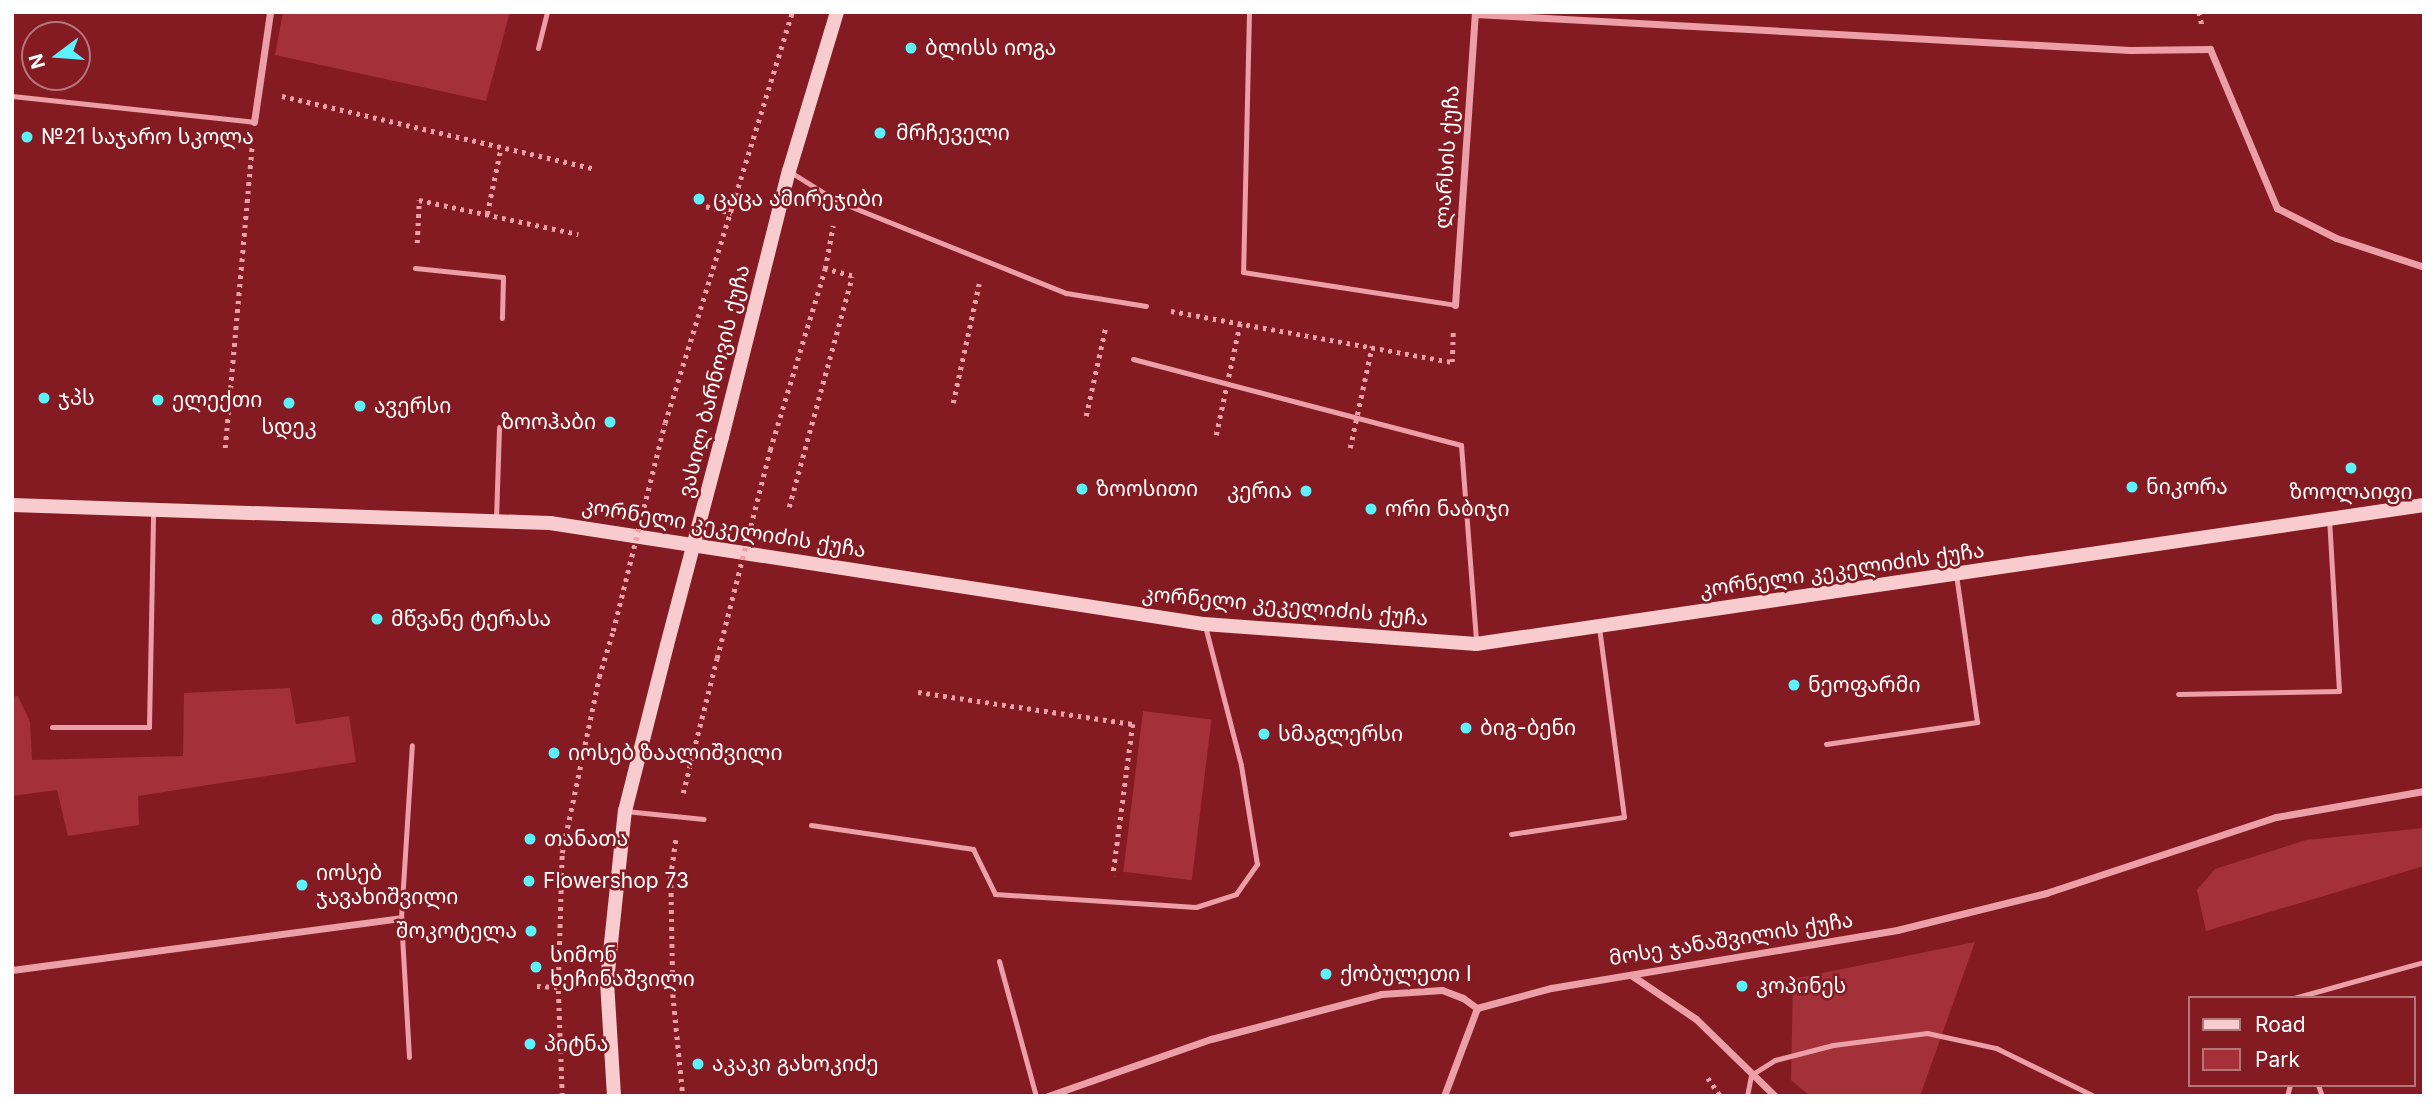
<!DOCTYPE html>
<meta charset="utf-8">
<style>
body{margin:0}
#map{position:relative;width:2436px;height:1108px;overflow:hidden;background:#841a22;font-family:Inter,"Noto Sans Georgian",sans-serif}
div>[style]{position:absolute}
.green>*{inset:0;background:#a43039;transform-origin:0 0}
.path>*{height:4.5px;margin-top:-2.25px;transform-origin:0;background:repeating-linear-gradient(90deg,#ec9fa6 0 3.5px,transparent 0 8.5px)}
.lane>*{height:5px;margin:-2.5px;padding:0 2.5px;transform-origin:2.5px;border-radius:2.5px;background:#ec9fa6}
.street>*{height:7px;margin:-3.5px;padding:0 3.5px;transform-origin:3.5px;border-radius:3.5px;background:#ec9fa6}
.secondary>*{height:14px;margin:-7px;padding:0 7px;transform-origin:7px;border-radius:7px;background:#f8cbce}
.path-bridge>*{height:4.5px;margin-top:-2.25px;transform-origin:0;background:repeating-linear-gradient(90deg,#ec9fa6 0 3.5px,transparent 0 8.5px)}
.secondary-bridge>*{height:14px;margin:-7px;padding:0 7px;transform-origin:7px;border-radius:7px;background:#f8cbce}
.dots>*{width:19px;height:19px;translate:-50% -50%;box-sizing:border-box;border:4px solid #841a22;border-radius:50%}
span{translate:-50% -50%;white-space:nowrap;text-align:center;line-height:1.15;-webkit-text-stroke:5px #841a22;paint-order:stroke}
.poi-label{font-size:21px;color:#fff}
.left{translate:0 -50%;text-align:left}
.right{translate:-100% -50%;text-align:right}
.street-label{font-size:21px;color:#fff}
.frame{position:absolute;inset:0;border:14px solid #fff;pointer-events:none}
.legend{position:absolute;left:2188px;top:996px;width:228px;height:91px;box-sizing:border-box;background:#841a22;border:2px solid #b5767a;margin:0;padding:9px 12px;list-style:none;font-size:21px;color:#fff}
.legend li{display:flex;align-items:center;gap:14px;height:35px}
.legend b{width:35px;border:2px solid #b5767a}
.north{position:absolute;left:21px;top:21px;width:70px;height:70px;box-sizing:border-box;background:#841a22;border:2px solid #b5767a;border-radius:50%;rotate:254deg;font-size:19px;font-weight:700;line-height:28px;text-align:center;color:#fff}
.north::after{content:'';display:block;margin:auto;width:24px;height:32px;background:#5bf2fe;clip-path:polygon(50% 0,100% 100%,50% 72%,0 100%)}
</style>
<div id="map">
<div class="green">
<div style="clip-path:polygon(283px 12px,510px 12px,486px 101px,275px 55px)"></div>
<div style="clip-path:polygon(290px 688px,296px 724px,349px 716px,356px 762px,138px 796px,139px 825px,68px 836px,57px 790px,12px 796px,12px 697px,18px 696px,30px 722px,32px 760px,183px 756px,184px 693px)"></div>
<div style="left:1143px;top:711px;width:69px;height:162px;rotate:7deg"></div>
<div style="clip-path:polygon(2424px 828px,2424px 866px,2206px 931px,2197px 890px,2215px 869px,2306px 840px)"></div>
<div style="clip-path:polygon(1975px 942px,1920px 1096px,1810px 1096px,1791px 1080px,1793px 979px)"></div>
</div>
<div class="path">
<div style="left:2199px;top:12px;width:13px;rotate:77deg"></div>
<div style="left:282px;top:96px;width:321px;rotate:13.1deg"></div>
<div style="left:698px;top:204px;width:35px;rotate:15deg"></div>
<div style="left:487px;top:214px;width:68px;rotate:-78.2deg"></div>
<div style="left:417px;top:243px;width:43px;rotate:-87.3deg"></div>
<div style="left:419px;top:200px;width:163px;rotate:12.1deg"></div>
<div style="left:1171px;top:311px;width:286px;rotate:10.3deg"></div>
<div style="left:1452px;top:362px;width:32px;rotate:-88deg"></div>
<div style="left:953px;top:403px;width:122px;rotate:-77.7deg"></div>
<div style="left:1086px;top:416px;width:93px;rotate:-77.6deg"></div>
<div style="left:665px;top:423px;width:430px;rotate:-72.8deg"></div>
<div style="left:225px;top:448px;width:303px;rotate:-84.9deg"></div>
<div style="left:770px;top:450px;width:189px;rotate:-73.1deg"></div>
<div style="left:825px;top:269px;width:44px;rotate:-79.5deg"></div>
<div style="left:789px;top:507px;width:239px;rotate:-74.7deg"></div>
<div style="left:852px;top:276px;width:28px;rotate:-165deg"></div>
<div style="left:918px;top:692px;width:217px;rotate:8.5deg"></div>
<div style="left:1133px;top:724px;width:153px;rotate:97.5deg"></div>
<div style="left:683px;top:793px;width:139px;rotate:-75.9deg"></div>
<div style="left:676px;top:840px;width:36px;rotate:98deg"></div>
<div style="left:671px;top:876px;width:118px;rotate:89deg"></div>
<div style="left:673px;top:994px;width:102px;rotate:84.4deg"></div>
<div style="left:537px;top:986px;width:21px;rotate:3deg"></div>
<div style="left:1708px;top:1078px;width:21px;rotate:55deg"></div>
<div style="left:562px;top:1096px;width:109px;rotate:-92.1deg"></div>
<div style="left:558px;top:987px;width:134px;rotate:-88.3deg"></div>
<div style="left:562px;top:853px;width:180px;rotate:-78.1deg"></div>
<div style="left:599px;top:677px;width:48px;rotate:-73.1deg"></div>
</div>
<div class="lane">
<div style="left:1249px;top:12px;width:260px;rotate:91.3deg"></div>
<div style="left:1243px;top:272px;width:215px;rotate:8.8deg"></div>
<div style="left:538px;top:48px;width:37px;rotate:-76deg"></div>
<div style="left:12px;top:96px;width:243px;rotate:6.1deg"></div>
<div style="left:792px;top:173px;width:53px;rotate:31.9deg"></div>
<div style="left:837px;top:201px;width:247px;rotate:21.9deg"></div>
<div style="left:1066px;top:293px;width:81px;rotate:9.2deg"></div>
<div style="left:415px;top:268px;width:88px;rotate:5.8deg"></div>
<div style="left:503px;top:277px;width:41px;rotate:91.4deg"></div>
<div style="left:1133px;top:359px;width:339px;rotate:14.7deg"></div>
<div style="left:1461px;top:445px;width:197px;rotate:85.6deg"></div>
<div style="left:496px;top:519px;width:92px;rotate:-88.1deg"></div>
<div style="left:2178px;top:694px;width:161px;rotate:-1.1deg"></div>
<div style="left:2339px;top:691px;width:171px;rotate:-93.3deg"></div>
<div style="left:52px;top:727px;width:97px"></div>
<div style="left:149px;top:727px;width:216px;rotate:-88.9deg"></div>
<div style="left:1826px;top:744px;width:153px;rotate:-8.3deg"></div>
<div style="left:1977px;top:722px;width:148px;rotate:-98.1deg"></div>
<div style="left:625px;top:811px;width:79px;rotate:5.8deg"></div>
<div style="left:811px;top:825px;width:164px;rotate:8.4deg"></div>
<div style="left:973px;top:849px;width:50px;rotate:63.9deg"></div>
<div style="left:995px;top:894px;width:201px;rotate:3.7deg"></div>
<div style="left:1196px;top:907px;width:42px;rotate:-18deg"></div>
<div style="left:1236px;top:894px;width:37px;rotate:-55deg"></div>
<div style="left:1257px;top:864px;width:100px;rotate:-99.2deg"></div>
<div style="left:1241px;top:765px;width:144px;rotate:-104.5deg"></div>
<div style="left:1511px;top:834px;width:114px;rotate:-8.6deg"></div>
<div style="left:1624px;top:817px;width:193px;rotate:-97.5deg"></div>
<div style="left:999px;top:961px;width:140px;rotate:74.7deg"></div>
<div style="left:2294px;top:998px;width:135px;rotate:-15.5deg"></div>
<div style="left:409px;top:1057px;width:139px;rotate:-93.3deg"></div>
<div style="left:401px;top:918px;width:173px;rotate:-86.4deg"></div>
<div style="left:2318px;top:1085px;width:12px;rotate:70deg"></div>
<div style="left:1747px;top:1096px;width:21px;rotate:-79deg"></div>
<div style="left:1751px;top:1075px;width:28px;rotate:-32deg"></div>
<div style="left:1775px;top:1060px;width:60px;rotate:-14.5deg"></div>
<div style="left:1833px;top:1045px;width:95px;rotate:-7.3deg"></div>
<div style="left:1927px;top:1033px;width:71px;rotate:12.3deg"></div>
<div style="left:1996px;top:1048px;width:109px;rotate:26.1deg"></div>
<div style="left:2287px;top:1096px;width:11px;rotate:-75deg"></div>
</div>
<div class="street">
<div style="left:1475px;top:14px;width:656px;rotate:3.15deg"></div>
<div style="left:2130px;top:50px;width:80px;rotate:-0.7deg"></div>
<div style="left:2210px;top:49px;width:173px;rotate:67.2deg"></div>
<div style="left:2277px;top:208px;width:66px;rotate:27deg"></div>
<div style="left:2336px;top:238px;width:93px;rotate:18.2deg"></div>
<div style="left:254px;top:122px;width:111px;rotate:-81.7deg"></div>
<div style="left:1455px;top:305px;width:294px;rotate:-86.1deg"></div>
<div style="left:12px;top:970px;width:392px;rotate:-7.6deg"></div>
<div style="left:1631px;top:975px;width:78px;rotate:34.1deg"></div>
<div style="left:1696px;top:1019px;width:110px;rotate:44.3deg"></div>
<div style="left:1477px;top:1008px;width:77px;rotate:-15.1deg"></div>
<div style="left:1551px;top:988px;width:351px;rotate:-9.5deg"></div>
<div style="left:1897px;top:930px;width:154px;rotate:-13.9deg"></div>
<div style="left:2046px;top:893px;width:242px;rotate:-18.3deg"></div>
<div style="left:2276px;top:817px;width:150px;rotate:-10deg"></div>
<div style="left:1048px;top:1096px;width:173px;rotate:-19.3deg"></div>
<div style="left:1211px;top:1039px;width:176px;rotate:-14.8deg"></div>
<div style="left:1381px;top:994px;width:61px;rotate:-3.8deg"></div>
<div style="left:1442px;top:990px;width:22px;rotate:21deg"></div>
<div style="left:1463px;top:998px;width:17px;rotate:36deg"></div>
<div style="left:1444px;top:1096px;width:94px;rotate:-69.4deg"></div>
</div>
<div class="secondary">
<div style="left:722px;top:437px;width:274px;rotate:-75.9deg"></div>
<div style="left:789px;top:171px;width:166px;rotate:-73.2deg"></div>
<div style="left:12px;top:505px;width:538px;rotate:1.92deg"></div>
<div style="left:550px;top:523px;width:662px;rotate:8.78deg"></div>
<div style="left:1204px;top:624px;width:273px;rotate:4.2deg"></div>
<div style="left:1476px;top:644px;width:958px;rotate:-8.34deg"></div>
<div style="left:614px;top:1096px;width:115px;rotate:-93.5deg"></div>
<div style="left:607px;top:981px;width:171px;rotate:-84deg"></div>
<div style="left:625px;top:811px;width:171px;rotate:-75.8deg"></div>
</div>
<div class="path-bridge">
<div style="left:1216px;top:435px;width:115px;rotate:-77.9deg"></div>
<div style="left:1350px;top:448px;width:104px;rotate:-77.8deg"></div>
<div style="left:613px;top:631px;width:214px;rotate:-76deg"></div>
<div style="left:717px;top:658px;width:215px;rotate:-75.7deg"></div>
</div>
<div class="secondary-bridge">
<div style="left:667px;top:645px;width:215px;rotate:-75.2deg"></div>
</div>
<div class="dots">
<div style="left:911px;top:48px;background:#5bf2fe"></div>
<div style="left:880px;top:133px;background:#5bf2fe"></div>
<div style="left:27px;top:137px;background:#5bf2fe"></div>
<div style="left:699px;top:199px;background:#5bf2fe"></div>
<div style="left:44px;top:398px;background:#5bf2fe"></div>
<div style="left:158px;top:400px;background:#5bf2fe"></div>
<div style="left:289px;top:403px;background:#5bf2fe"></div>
<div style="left:360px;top:406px;background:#5bf2fe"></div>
<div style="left:610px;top:422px;background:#5bf2fe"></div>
<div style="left:2351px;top:468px;background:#5bf2fe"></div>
<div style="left:2132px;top:487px;background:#5bf2fe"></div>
<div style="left:1082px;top:489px;background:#5bf2fe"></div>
<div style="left:1306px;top:491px;background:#5bf2fe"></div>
<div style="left:1371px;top:509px;background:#5bf2fe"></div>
<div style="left:377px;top:619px;background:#5bf2fe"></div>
<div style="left:1794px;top:685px;background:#5bf2fe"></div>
<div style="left:1466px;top:728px;background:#5bf2fe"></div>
<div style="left:1264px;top:734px;background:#5bf2fe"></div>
<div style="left:554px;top:753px;background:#5bf2fe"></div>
<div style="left:530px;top:839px;background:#5bf2fe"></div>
<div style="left:529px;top:881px;background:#5bf2fe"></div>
<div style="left:302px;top:885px;background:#5bf2fe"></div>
<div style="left:531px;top:931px;background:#5bf2fe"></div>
<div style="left:536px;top:967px;background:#5bf2fe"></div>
<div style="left:1326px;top:974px;background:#5bf2fe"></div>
<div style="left:1742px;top:986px;background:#5bf2fe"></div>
<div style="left:530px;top:1044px;background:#5bf2fe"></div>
<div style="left:698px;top:1064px;background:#5bf2fe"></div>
</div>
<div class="poi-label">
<span class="left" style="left:925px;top:48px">ბლისს იოგა</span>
<span class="left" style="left:896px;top:133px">მრჩეველი</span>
<span class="left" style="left:41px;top:137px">№21 საჯარო სკოლა</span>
<span class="left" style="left:713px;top:199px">ცაცა ამირეჯიბი</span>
<span class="left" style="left:58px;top:398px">ჯპს</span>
<span class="left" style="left:172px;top:400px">ელექთი</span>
<span class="left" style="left:374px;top:406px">ავერსი</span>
<span class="right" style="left:596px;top:422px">ზოოჰაბი</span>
<span style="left:289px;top:427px">სდეკ</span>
<span class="left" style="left:2146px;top:487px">ნიკორა</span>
<span class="left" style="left:1096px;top:489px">ზოოსითი</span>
<span class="right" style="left:1292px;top:491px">კერია</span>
<span style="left:2351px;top:492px">ზოოლაიფი</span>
<span class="left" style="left:1385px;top:509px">ორი ნაბიჯი</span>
<span class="left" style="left:391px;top:619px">მწვანე ტერასა</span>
<span class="left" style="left:1808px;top:685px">ნეოფარმი</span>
<span class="left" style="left:1480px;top:728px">ბიგ-ბენი</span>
<span class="left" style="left:1278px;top:734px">სმაგლერსი</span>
<span class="left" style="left:568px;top:753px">იოსებ ზაალიშვილი</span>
<span class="left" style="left:544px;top:839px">თანათა</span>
<span class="left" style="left:316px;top:885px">იოსებ<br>ჯავახიშვილი</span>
<span class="left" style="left:543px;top:881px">Flowershop 73</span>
<span class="right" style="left:517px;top:931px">შოკოტელა</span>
<span class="left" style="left:550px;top:967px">სიმონ<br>ხეჩინაშვილი</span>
<span class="left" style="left:1340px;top:974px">ქობულეთი I</span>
<span class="left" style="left:1756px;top:986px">კოპინეს</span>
<span class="left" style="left:544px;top:1044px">პიტნა</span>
<span class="left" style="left:712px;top:1064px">აკაკი გახოკიძე</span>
</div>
<div class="street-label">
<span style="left:1447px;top:157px;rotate:-86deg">ლარსის ქუჩა</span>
<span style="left:714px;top:381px;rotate:-76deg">ვასილ ბარნოვის ქუჩა</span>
<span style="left:724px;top:528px;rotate:9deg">კორნელი კეკელიძის ქუჩა</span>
<span style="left:1842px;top:570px;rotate:-8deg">კორნელი კეკელიძის ქუჩა</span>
<span style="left:1285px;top:606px;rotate:5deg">კორნელი კეკელიძის ქუჩა</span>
<span style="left:1731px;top:939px;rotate:-9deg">მოსე ჯანაშვილის ქუჩა</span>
</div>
<div class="frame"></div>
<ul class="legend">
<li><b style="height:9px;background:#f8cbce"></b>Road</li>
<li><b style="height:19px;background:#a43039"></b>Park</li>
</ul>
<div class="north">N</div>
</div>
